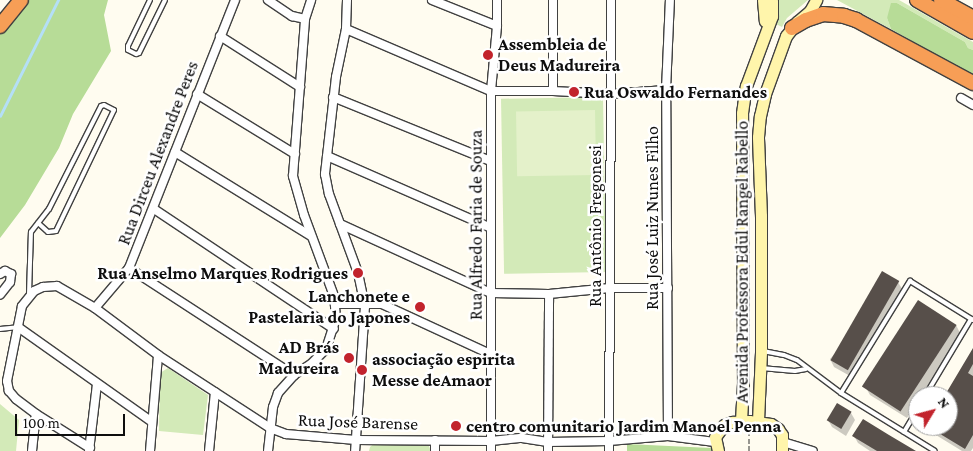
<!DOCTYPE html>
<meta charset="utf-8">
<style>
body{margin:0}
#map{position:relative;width:973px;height:451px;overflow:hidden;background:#fffcf0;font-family:"Crimson Pro",serif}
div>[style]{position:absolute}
.green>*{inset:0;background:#d3eab8;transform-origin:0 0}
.forest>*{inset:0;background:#b7dc97}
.pitch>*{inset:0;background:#e4f1ca;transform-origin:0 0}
.shadow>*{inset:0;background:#0003}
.stream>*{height:2.5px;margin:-1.25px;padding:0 1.25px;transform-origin:1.25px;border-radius:1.25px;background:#b4dff7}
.building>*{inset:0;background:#574f4a;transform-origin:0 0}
.path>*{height:1px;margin-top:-0.5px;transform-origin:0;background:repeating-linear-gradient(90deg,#303030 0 5px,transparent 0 7.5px)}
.roads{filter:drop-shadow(1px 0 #414141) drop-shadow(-1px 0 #414141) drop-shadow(0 1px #414141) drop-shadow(0 -1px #414141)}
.service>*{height:4px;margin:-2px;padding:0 2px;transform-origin:2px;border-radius:2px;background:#fff}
.minor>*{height:8px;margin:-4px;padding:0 4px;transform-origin:4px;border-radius:4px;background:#fff}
.secondary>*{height:11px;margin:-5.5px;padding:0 5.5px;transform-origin:5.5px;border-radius:5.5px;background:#fff5ab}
.motorway>*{height:14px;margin:-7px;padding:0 7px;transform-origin:7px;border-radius:7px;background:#f79e56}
.dots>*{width:14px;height:14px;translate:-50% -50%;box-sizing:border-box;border:2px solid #fff;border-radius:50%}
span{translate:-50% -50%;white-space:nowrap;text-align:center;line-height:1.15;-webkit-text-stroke:5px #fff;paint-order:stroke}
.poi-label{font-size:18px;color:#0e0e0e;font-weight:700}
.left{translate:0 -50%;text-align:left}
.right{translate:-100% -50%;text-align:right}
.street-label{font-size:18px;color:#0e0e0e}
.north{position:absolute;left:908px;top:386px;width:50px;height:50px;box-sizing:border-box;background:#fff;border:1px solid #9f9f9f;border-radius:50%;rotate:53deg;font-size:14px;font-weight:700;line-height:20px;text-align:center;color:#0e0e0e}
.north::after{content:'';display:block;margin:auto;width:18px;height:22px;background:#c2232c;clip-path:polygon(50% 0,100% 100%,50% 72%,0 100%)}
.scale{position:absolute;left:15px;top:414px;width:110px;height:22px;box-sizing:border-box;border:2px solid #0e0e0e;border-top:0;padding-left:6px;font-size:15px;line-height:18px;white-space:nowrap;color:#0e0e0e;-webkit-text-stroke:4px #fff;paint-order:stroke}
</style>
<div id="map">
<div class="green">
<div style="clip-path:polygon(777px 0,808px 0,787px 18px,782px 27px,774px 23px)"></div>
<div style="clip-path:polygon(837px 0,899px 0,973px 42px,973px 50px,968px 48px,965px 42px,897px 3px,887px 18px,891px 29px)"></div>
<div style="left:603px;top:97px;width:175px;height:102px;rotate:89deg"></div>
<div style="clip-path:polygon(168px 368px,208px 395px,203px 435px,159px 431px,160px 373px)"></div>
<div style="clip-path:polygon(0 404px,19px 420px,16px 451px,0 451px)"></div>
<div style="clip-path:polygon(376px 442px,428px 444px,431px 451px,369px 451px,370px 447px)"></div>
</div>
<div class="forest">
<div style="clip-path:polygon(26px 0,108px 0,104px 15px,111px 51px,73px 114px,59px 148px,25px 205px,0 238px,0 33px)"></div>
<div style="clip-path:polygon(891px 3px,897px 3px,965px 42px,968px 48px,973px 50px,973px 76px,891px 29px,887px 18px)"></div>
<div style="clip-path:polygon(627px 444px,711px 448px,711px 451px,627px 451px)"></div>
</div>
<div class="pitch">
<div style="left:595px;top:110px;width:65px;height:79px;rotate:89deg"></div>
</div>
<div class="shadow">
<div style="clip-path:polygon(898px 282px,902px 289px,850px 376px,834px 367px,830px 359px)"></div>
<div style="clip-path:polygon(956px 325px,960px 333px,921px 396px,918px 396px,918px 401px,907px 418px,870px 395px,866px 388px)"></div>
<div style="clip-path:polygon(973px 350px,973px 448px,971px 451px,962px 451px,931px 432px,928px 426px,948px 426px,948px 396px,945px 396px)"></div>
<div style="clip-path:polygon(851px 413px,855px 420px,846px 436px,832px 427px,828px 420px)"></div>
<div style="clip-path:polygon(854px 436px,913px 451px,870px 451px,858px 443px)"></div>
</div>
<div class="stream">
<div style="left:0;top:116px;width:130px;rotate:-63.4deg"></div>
</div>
<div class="building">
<div style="left:882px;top:271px;width:20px;height:103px;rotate:30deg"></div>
<div style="left:918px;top:300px;width:46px;height:103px;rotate:33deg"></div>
<div style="clip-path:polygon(973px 348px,973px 364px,968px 373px,973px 376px,973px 435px,965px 449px,927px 426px,948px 426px,948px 412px,954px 401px,945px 395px)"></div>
<div style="left:837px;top:403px;width:17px;height:20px;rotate:31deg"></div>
<div style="clip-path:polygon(863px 419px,889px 435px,916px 451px,877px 451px,852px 436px)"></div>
</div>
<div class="path">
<div style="left:749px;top:431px;width:20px;rotate:90deg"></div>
</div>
<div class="roads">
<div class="service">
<div style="left:150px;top:0;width:51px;rotate:115.6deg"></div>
<div style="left:128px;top:46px;width:4px;rotate:90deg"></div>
<div style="left:128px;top:50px;width:9px;rotate:27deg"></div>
<div style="left:136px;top:54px;width:3px;rotate:-18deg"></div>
<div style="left:139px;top:53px;width:59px;rotate:-63.9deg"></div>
<div style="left:29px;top:294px;width:62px;rotate:-88.2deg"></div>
<div style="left:31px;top:232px;width:11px;rotate:-52deg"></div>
<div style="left:38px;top:223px;width:18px;rotate:-52deg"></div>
<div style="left:49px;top:209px;width:115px;rotate:-63.2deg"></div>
<div style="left:101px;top:106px;width:3px;rotate:-18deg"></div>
<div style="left:104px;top:105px;width:11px;rotate:27deg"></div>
<div style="left:114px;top:110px;width:134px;rotate:115.6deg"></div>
<div style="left:56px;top:231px;width:8px;rotate:173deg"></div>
<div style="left:48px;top:232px;width:13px;rotate:-138deg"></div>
<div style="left:0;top:329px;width:18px;rotate:-6deg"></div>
<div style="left:763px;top:351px;width:21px;rotate:11deg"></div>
<div style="left:784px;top:355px;width:14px;rotate:21deg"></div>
<div style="left:797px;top:360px;width:55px;rotate:36.9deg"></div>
<div style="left:841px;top:393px;width:110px;rotate:31.7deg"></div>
<div style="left:761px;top:368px;width:34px;rotate:5deg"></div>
<div style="left:795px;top:371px;width:11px;rotate:-10deg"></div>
<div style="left:841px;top:393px;width:132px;rotate:-58.4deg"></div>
<div style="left:910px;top:281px;width:74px;rotate:31.8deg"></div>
<div style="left:925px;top:396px;width:90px;rotate:-59.1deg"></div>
<div style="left:904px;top:432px;width:27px;rotate:-59deg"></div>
</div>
<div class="minor">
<div style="left:268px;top:0;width:29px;rotate:34deg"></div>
<div style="left:292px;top:16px;width:13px;rotate:13deg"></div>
<div style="left:347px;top:0;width:29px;rotate:92deg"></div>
<div style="left:346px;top:29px;width:49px;rotate:101.8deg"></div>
<div style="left:336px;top:77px;width:98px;rotate:96.5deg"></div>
<div style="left:325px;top:174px;width:20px;rotate:79deg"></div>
<div style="left:329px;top:194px;width:84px;rotate:69.8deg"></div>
<div style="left:358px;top:273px;width:34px;rotate:78deg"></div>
<div style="left:365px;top:306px;width:145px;rotate:93.9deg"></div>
<div style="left:432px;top:0;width:70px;rotate:21.8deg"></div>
<div style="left:346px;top:29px;width:158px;rotate:23.2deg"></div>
<div style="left:491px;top:91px;width:62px"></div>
<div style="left:553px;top:91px;width:57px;rotate:3deg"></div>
<div style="left:610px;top:94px;width:56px;rotate:-4.1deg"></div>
<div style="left:220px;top:36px;width:95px;rotate:32.5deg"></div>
<div style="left:553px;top:91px;width:91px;rotate:-90deg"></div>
<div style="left:197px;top:94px;width:115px;rotate:31.5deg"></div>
<div style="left:333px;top:97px;width:170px;rotate:22.1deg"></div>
<div style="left:961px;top:98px;width:14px;rotate:30deg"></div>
<div style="left:175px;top:152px;width:160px;rotate:31.7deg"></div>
<div style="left:327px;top:156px;width:179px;rotate:23.7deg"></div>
<div style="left:154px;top:209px;width:216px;rotate:33.7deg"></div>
<div style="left:340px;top:224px;width:166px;rotate:24.6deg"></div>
<div style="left:491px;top:293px;width:58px;rotate:1deg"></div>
<div style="left:549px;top:294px;width:61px;rotate:-5.6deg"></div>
<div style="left:610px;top:288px;width:58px"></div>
<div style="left:129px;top:268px;width:197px;rotate:33deg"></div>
<div style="left:0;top:274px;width:6px;rotate:-31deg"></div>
<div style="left:5px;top:271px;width:7px;rotate:27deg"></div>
<div style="left:11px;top:274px;width:8px;rotate:97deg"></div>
<div style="left:10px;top:282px;width:16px;rotate:128deg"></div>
<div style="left:336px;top:304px;width:46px"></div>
<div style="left:382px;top:304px;width:119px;rotate:24.8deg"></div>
<div style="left:95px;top:308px;width:52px;rotate:-49.6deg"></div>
<div style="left:129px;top:268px;width:288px;rotate:-68.4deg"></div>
<div style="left:18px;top:327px;width:164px;rotate:35.3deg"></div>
<div style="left:668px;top:436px;width:346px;rotate:-90.3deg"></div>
<div style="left:666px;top:90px;width:90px;rotate:-87.5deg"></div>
<div style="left:783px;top:442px;width:31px;rotate:17deg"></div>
<div style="left:90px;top:448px;width:64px;rotate:-147.8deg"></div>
<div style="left:36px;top:414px;width:25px;rotate:-143deg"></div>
<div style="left:16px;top:399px;width:11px;rotate:-131deg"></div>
<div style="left:9px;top:391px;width:10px;rotate:-101deg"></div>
<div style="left:7px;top:381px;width:76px;rotate:-78.7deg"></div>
<div style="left:22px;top:306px;width:19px;rotate:-51deg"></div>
<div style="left:34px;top:291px;width:10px;rotate:-24deg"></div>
<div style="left:43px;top:287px;width:14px;rotate:-4deg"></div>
<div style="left:57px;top:286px;width:44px;rotate:30.1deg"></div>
<div style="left:95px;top:308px;width:79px;rotate:36.7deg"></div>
<div style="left:158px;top:355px;width:134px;rotate:33.1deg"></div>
<div style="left:270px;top:428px;width:17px;rotate:21deg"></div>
<div style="left:286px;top:434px;width:70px;rotate:4.9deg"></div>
<div style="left:356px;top:440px;width:135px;rotate:0.4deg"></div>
<div style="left:491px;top:441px;width:31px;rotate:-6deg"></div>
<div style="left:522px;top:438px;width:26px;rotate:9deg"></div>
<div style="left:548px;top:442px;width:61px;rotate:-0.9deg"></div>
<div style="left:609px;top:441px;width:59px;rotate:-4.8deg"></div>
<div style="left:668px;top:436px;width:47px;rotate:7.3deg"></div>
<div style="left:32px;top:451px;width:37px;rotate:-84deg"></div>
<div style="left:89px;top:451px;width:67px;rotate:-83.2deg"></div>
<div style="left:150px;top:451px;width:96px;rotate:-85.2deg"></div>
<div style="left:209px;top:451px;width:59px;rotate:-84.2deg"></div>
<div style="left:268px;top:451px;width:44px;rotate:-83.5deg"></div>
<div style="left:273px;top:407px;width:15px;rotate:-70deg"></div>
<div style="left:278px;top:393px;width:24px;rotate:-48deg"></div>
<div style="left:294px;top:375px;width:20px;rotate:-33deg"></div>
<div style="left:311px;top:364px;width:21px;rotate:-45deg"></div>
<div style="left:326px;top:349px;width:33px;rotate:-72deg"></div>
<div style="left:336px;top:318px;width:22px;rotate:-95deg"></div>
<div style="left:334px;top:296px;width:86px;rotate:-110.3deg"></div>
<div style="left:304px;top:215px;width:41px;rotate:-105.8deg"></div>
<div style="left:293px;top:176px;width:157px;rotate:-85.6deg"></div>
<div style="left:305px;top:19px;width:20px;rotate:-72deg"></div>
<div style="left:435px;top:451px;width:11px;rotate:-90deg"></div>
<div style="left:491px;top:451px;width:360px;rotate:-90deg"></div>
<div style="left:491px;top:91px;width:65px;rotate:-84.7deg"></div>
<div style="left:497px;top:26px;width:26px;rotate:-90deg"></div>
<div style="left:548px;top:451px;width:157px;rotate:-89.6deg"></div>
<div style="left:609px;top:451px;width:451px;rotate:-89.7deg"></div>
</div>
<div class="secondary">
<div style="left:763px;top:0;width:21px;rotate:85deg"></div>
<div style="left:741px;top:421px;width:37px;rotate:-87deg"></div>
<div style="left:743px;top:384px;width:271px;rotate:-90.2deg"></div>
<div style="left:742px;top:113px;width:27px;rotate:-82deg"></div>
<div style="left:746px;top:86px;width:75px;rotate:-69.6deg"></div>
<div style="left:772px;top:16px;width:16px;rotate:-90deg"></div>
<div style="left:758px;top:421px;width:70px;rotate:-87.5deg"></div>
<div style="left:761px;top:351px;width:135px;rotate:-90deg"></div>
<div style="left:761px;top:216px;width:79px;rotate:-92.2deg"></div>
<div style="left:758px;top:137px;width:21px;rotate:-85deg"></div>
<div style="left:760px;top:116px;width:23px;rotate:-77deg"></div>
<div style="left:765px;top:94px;width:62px;rotate:-70.1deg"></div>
<div style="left:786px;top:36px;width:18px;rotate:-52deg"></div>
<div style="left:797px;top:22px;width:17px;rotate:-40deg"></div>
<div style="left:810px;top:11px;width:13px;rotate:-61deg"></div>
<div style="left:718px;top:451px;width:14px;rotate:-102deg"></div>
<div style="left:715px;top:437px;width:15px;rotate:-53deg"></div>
<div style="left:724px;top:425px;width:9px;rotate:-21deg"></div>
<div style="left:732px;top:422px;width:17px;rotate:-3deg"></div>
<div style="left:749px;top:421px;width:22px;rotate:8deg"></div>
<div style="left:771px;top:424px;width:9px;rotate:36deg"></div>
<div style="left:778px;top:429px;width:7px;rotate:56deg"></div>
<div style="left:782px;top:435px;width:16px;rotate:90deg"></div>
</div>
<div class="motorway">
<div style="left:917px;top:0;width:64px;rotate:29.7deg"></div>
<div style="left:941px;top:0;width:37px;rotate:29deg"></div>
<div style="left:0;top:26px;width:33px;rotate:-51deg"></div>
<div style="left:792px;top:28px;width:16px;rotate:-30deg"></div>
<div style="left:806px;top:20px;width:18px;rotate:-19deg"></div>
<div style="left:823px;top:14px;width:21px;rotate:5deg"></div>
<div style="left:844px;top:16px;width:13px;rotate:18deg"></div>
<div style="left:856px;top:20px;width:133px;rotate:28.3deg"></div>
</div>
</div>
<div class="dots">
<div style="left:488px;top:55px;background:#c2232c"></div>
<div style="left:574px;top:92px;background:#c2232c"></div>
<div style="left:358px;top:273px;background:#c2232c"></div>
<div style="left:420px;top:307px;background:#c2232c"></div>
<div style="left:349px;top:358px;background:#c2232c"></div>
<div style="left:362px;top:370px;background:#c2232c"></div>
<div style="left:456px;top:426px;background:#c2232c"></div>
</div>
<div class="poi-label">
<span class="left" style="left:498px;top:55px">Assembleia de<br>Deus Madureira</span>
<span class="left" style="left:584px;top:92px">Rua Oswaldo Fernandes</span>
<span class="right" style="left:348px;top:273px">Rua Anselmo Marques Rodrigues</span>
<span class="right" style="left:410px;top:307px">Lanchonete e<br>Pastelaria do Japones</span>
<span class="right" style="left:339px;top:358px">AD Brás<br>Madureira</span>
<span class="left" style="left:372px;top:370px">associação espirita<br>Messe deAmaor</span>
<span class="left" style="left:466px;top:426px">centro comunitario Jardim Manoel Penna</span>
</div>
<div class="street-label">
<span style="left:158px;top:153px;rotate:-69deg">Rua Dirceu Alexandre Peres</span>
<span style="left:652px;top:218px;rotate:-90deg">Rua José Luiz Nunes Filho</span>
<span style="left:476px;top:225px;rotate:-90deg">Rua Alfredo Faria de Souza</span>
<span style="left:595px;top:226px;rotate:-90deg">Rua Antônio Fregonesi</span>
<span style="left:742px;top:262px;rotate:-90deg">Avenida Professora Edul Rangel Rabello</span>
<span style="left:358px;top:422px;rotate:2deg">Rua José Barense</span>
</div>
<div class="north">N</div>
<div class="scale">100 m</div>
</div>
